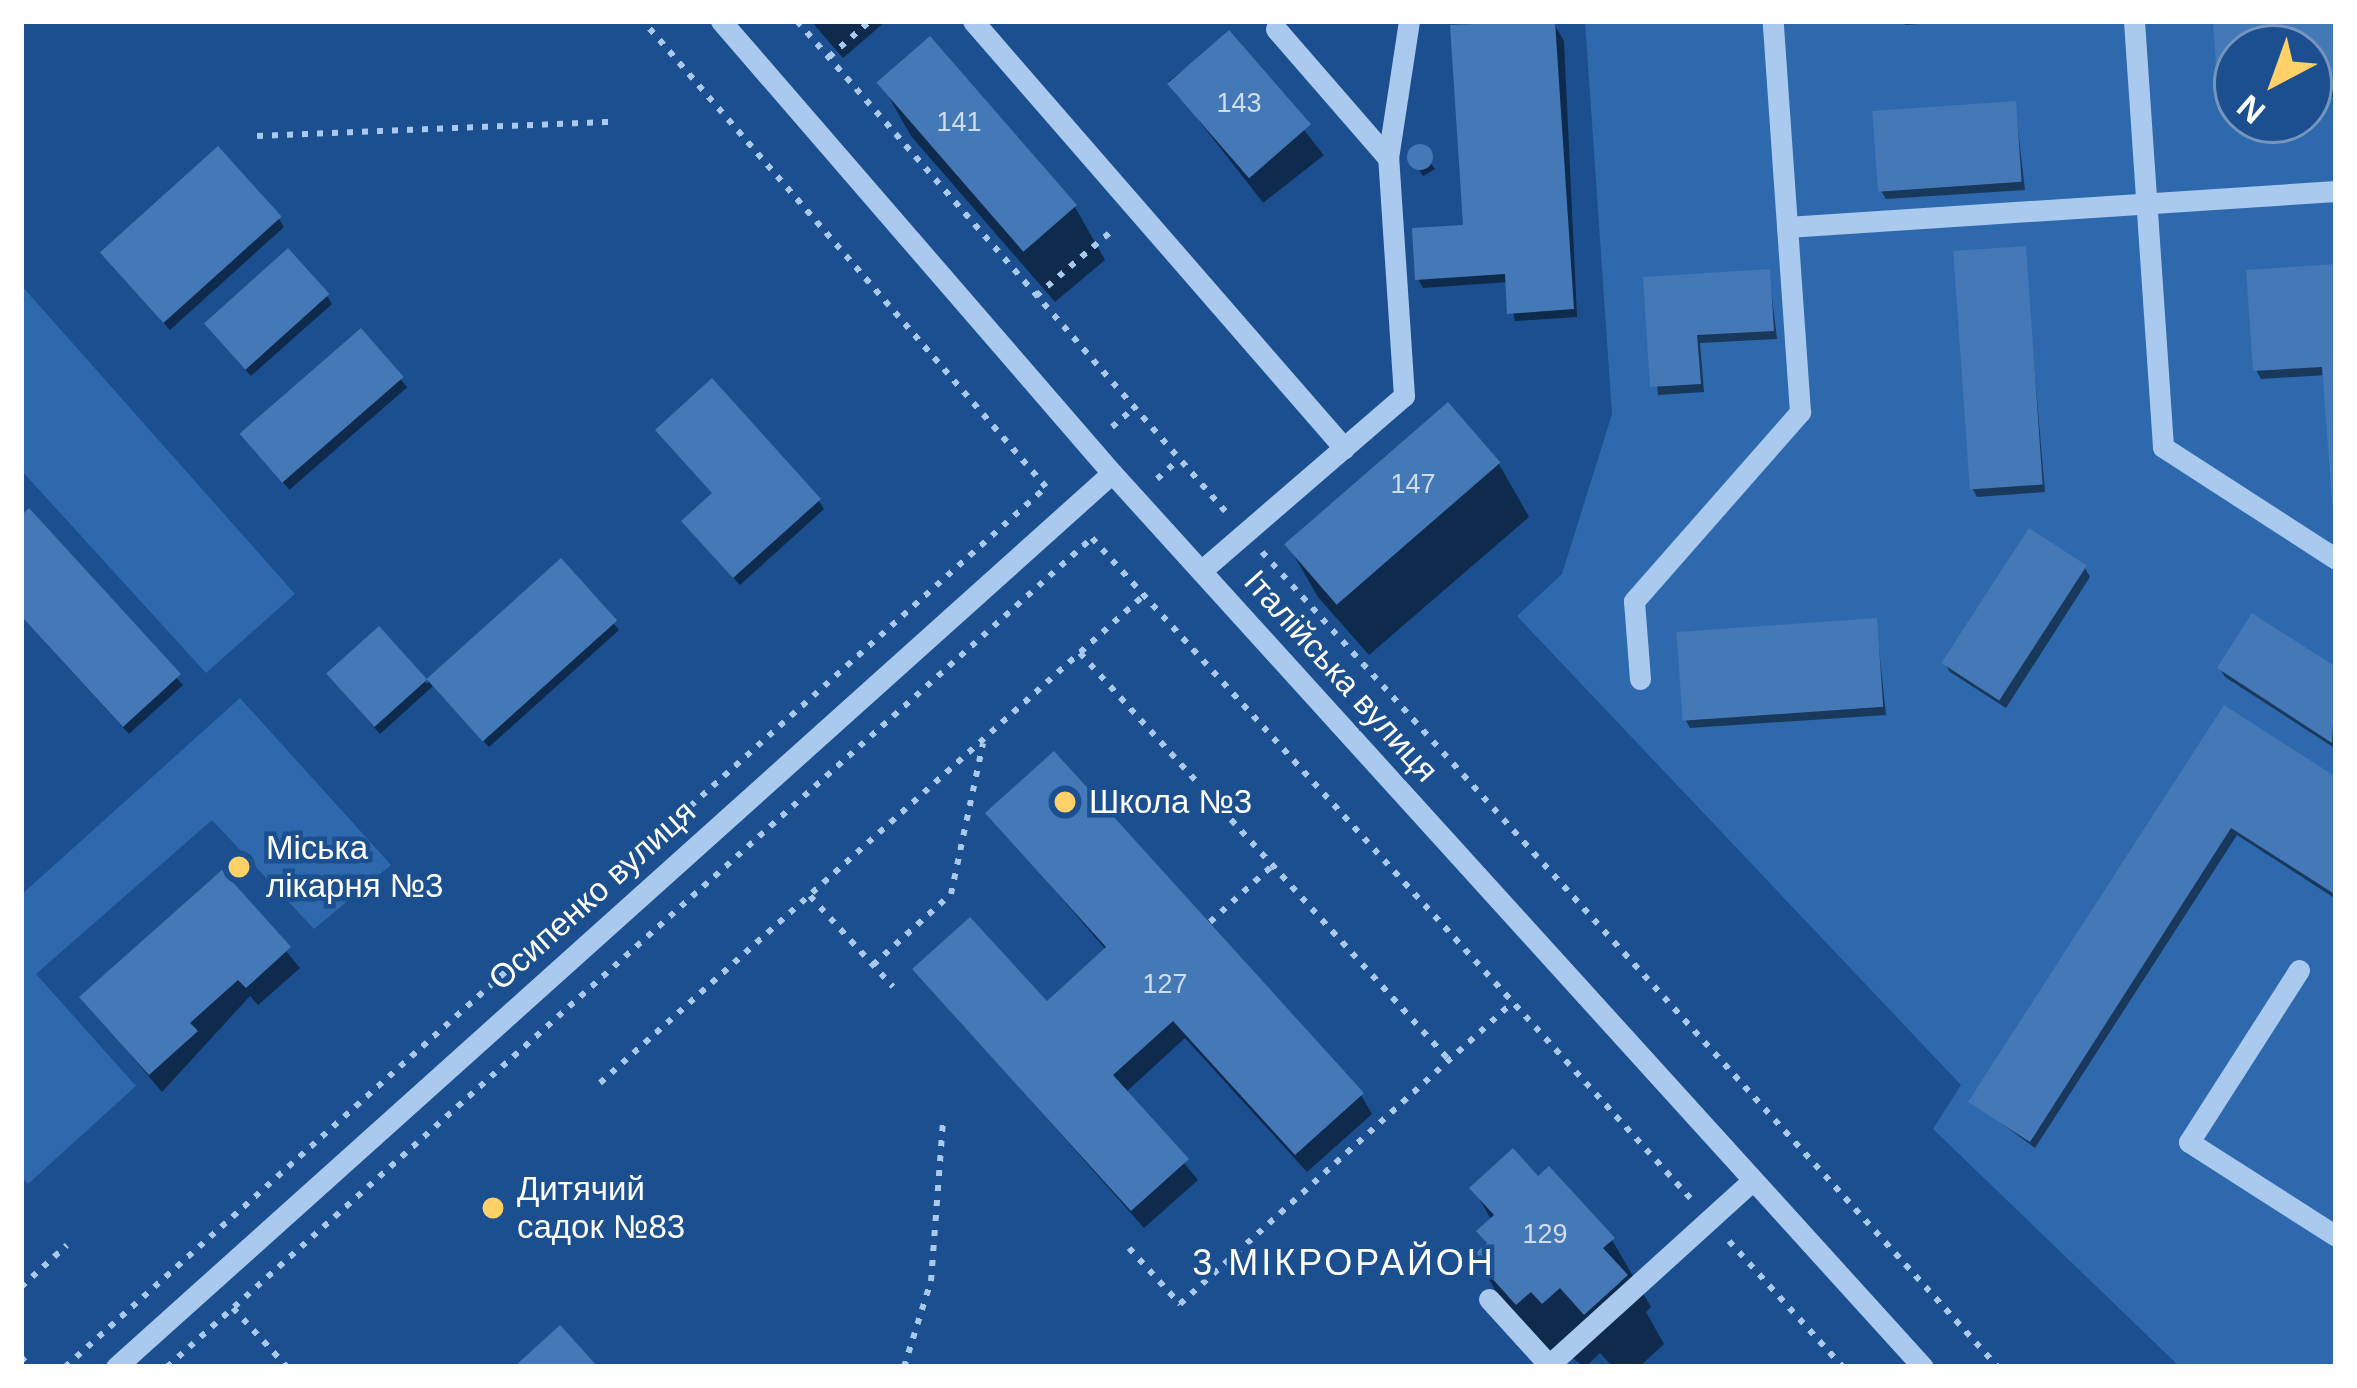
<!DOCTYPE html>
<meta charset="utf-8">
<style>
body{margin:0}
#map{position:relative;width:2357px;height:1388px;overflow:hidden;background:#1b4f8f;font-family:Arial,sans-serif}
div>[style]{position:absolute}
.green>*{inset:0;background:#2e69ad}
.shadow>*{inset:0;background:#0007;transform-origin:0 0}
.building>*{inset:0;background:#4478b7;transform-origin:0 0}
.round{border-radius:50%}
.path>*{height:6px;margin-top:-3px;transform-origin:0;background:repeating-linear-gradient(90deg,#a9c9ee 0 6px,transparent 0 15px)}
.minor>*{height:21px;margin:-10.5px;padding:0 10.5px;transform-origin:10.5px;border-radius:10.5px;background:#a9c9ee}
.dots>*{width:33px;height:33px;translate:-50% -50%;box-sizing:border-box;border:6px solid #1b4f8f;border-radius:50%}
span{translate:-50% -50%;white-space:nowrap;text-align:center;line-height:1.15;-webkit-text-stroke:9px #1b4f8f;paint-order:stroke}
.number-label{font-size:27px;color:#d0dded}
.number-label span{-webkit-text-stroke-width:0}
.street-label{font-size:33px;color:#fff}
.poi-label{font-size:33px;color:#fff}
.left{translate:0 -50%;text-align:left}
.neighbourhood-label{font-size:36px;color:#fff;letter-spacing:3px}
.frame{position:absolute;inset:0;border:24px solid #fff;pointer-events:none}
.north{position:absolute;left:2213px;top:24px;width:120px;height:120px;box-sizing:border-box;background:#1b4f8f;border:3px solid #7695bc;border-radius:50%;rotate:221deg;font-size:33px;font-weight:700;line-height:48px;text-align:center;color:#fff}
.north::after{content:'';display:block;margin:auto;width:42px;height:54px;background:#ffd166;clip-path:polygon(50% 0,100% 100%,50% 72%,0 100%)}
</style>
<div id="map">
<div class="green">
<div style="clip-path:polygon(evenodd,1585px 21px,2336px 21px,2336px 1367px,2180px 1367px,1933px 1129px,1961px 1085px,1517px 616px,1562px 574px,1612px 414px,1585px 21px,2237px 48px,2309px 48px,2309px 120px,2237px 120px,2237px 48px)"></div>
<div style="clip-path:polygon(21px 285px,295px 594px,206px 673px,21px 470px)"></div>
<div style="clip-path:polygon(240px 698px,391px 865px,314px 929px,212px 820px,36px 974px,136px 1086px,28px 1184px,21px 1176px,21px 895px)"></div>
</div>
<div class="shadow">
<div style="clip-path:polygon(811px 21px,886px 21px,843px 58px)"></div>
<div style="clip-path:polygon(1903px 21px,1960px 21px,1905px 25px)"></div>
<div style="clip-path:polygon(2216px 21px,2336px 21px,2336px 97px,2309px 98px,2309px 48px,2237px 48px,2237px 103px,2226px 104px)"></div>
<div style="clip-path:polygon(1553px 22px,1564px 41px,1577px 317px,1515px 321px,1508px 282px,1423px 288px,1418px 279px,1466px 228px)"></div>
<div style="left:1229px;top:34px;width:154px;height:77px;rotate:52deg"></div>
<div style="clip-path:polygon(930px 40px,1075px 207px,1105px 260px,1055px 302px,911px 136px,881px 83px)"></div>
<div style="clip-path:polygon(2015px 104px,2025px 190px,1886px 199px,1881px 191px)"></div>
<div style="clip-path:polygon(1420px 148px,1435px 169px,1423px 176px,1411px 158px)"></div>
<div style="clip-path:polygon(279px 219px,284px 227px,170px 330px,104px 253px)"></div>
<div style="clip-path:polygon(2024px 249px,2045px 492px,1977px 497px,1972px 488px)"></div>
<div style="clip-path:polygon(2336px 267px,2336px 520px,2326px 375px,2261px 379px,2256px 370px)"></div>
<div style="clip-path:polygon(1769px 272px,1777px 339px,1700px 343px,1704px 392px,1658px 395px,1646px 280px)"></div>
<div style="clip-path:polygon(327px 296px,332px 304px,251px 376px,213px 332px)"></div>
<div style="left:360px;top:333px;width:72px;height:156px;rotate:49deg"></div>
<div style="clip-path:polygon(1448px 406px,1499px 464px,1529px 517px,1369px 655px,1318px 597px,1288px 545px)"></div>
<div style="clip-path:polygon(819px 501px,824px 509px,740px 585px,690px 530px)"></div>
<div style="clip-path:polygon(29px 513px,183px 685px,129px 734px,21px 616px,21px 520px)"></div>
<div style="clip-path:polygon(561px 563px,619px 630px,489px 747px,433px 686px,380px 734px,335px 682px,379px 631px,427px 684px)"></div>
<div style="clip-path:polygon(2085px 568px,2090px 577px,2006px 708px,1950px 672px,1945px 664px)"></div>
<div style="clip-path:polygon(2253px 617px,2336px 670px,2336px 749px,2225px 677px,2220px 669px)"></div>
<div style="clip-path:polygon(1876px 621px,1886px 715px,1690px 728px,1685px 719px)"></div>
<div style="clip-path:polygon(2225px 709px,2336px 781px,2336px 899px,2237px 835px,2035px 1148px,1972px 1102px)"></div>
<div style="clip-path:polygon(989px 814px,1361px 1095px,1372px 1114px,1307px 1172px,1185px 1038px,1125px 1093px,1198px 1180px,1144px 1228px,916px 970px,1046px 1006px,1107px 951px)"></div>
<div style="clip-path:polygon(222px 874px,300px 968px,258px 1005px,250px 996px,162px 1092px,83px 998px)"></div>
<div style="clip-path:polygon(1538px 1180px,1612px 1240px,1651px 1307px,1646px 1312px,1664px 1344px,1639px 1367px,1613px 1367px,1600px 1353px,1585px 1367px,1571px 1357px,1561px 1367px,1515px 1324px,1476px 1257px,1488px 1246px,1480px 1232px,1492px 1221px,1473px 1188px)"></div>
</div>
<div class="building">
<div style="clip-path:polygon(1555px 21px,1574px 309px,1507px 314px,1505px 274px,1415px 280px,1412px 228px,1463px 225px,1450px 25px)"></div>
<div style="clip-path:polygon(2213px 21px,2336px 21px,2336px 89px,2309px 90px,2309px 48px,2237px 48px,2237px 95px,2218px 96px)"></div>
<div style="left:1229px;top:30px;width:125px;height:82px;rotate:49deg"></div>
<div style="left:930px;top:36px;width:224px;height:71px;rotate:49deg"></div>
<div style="left:2016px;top:101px;width:81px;height:144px;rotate:86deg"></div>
<div class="round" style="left:1407px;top:144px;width:26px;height:26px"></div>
<div style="left:218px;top:146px;width:95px;height:159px;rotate:48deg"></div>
<div style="left:2026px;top:246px;width:239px;height:73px;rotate:86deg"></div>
<div style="left:288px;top:248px;width:62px;height:113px;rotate:48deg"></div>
<div style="clip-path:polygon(2336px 264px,2336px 513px,2333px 513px,2322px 367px,2253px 371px,2246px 270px)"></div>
<div style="clip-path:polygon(1770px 269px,1774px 331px,1697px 335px,1701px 384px,1650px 387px,1643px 277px)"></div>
<div style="left:361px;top:328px;width:65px;height:161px;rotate:49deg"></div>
<div style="clip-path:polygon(712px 378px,821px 499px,733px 578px,681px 521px,712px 493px,655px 430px)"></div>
<div style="left:1448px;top:402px;width:80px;height:217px;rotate:49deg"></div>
<div style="clip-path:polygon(29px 508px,181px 674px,123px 727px,21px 616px,21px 516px)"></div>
<div style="left:2029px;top:528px;width:69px;height:161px;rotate:33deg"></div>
<div style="left:561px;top:558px;width:84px;height:181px;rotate:48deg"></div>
<div style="clip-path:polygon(2252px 613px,2336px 667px,2332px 743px,2217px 668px)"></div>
<div style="left:1877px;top:618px;width:89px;height:201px;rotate:86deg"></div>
<div style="left:379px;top:626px;width:72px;height:71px;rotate:48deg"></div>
<div style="clip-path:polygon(2224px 705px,2336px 777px,2336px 895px,2231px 828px,2030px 1142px,1968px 1102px)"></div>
<div style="clip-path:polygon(1054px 751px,1364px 1093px,1295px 1155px,1173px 1021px,1113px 1075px,1189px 1159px,1131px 1211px,912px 969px,970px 917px,1047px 1001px,1106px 947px,985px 813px)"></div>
<div style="clip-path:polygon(222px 870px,291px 947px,246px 988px,238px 980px,190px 1023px,198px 1031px,149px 1075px,79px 997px)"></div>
<div style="clip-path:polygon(1513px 1148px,1538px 1176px,1549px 1166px,1615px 1238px,1603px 1248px,1628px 1275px,1584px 1315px,1560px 1288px,1542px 1304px,1531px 1292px,1516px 1305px,1472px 1256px,1487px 1243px,1476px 1231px,1494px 1215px,1469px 1188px)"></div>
<div style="clip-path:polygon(560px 1325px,598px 1367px,514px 1367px)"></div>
</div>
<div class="path">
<div style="left:797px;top:21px;width:651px;rotate:48.86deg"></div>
<div style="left:829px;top:57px;width:55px;rotate:-41.3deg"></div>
<div style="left:257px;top:136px;width:355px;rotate:-2.3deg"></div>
<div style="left:1036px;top:296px;width:104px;rotate:-40.7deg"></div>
<div style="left:1112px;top:427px;width:29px;rotate:-41deg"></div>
<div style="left:1157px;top:479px;width:30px;rotate:-42deg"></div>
<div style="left:1262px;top:552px;width:1098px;rotate:47.92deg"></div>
<div style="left:1080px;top:653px;width:549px;rotate:47.8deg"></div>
<div style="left:810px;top:896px;width:123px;rotate:47.6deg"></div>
<div style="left:1210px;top:922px;width:85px;rotate:-42.1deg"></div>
<div style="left:873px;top:965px;width:105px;rotate:-42.3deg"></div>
<div style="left:951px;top:894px;width:154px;rotate:-78deg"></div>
<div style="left:600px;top:1083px;width:731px;rotate:-41.89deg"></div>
<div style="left:1729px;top:1241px;width:170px;rotate:47.9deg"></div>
<div style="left:1129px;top:1248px;width:76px;rotate:47.7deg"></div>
<div style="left:1180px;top:1304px;width:450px;rotate:-42.2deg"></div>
<div style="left:21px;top:1287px;width:62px;rotate:-42.4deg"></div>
<div style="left:233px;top:1308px;width:80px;rotate:47.5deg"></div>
<div style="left:21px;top:1357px;width:13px;rotate:48deg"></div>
<div style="left:65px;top:1367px;width:1318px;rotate:-41.89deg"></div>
<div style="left:1046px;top:487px;width:616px;rotate:-130.85deg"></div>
<div style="left:167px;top:1367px;width:1242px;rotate:-41.87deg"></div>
<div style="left:1092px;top:538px;width:893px;rotate:47.81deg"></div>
<div style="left:904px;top:1367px;width:90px;rotate:-72.6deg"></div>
<div style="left:931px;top:1281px;width:158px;rotate:-85.7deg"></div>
</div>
<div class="minor">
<div style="left:721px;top:21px;width:598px;rotate:49.14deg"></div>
<div style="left:1112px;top:473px;width:1207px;rotate:47.79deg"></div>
<div style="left:973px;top:21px;width:566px;rotate:49.01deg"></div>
<div style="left:2134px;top:21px;width:427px;rotate:86.1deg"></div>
<div style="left:2163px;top:447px;width:206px;rotate:32.9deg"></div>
<div style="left:1276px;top:29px;width:171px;rotate:49deg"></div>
<div style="left:1787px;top:227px;width:550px;rotate:-3.75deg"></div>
<div style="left:1201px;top:571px;width:268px;rotate:-40.8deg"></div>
<div style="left:1404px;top:396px;width:239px;rotate:-93.8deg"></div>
<div style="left:1388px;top:158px;width:139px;rotate:-81.3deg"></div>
<div style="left:1640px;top:679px;width:78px;rotate:-94.4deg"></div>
<div style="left:1634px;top:601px;width:252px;rotate:-48.7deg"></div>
<div style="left:1800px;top:412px;width:392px;rotate:-94deg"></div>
<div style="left:2299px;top:970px;width:204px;rotate:122.6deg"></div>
<div style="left:2189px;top:1142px;width:174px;rotate:32.6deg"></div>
<div style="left:1489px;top:1299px;width:89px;rotate:47.7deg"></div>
<div style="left:1549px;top:1365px;width:275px;rotate:-42.2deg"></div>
<div style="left:116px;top:1367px;width:1338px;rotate:-41.91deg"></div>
</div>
<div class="dots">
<div style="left:1065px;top:802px;background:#ffd166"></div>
<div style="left:239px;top:867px;background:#ffd166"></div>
<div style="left:493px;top:1208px;background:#ffd166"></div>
</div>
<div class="number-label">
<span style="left:1239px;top:104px">143</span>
<span style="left:959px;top:123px">141</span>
<span style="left:1413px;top:485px">147</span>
<span style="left:1165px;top:985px">127</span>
<span style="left:1545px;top:1235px">129</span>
</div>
<div class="street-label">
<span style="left:1341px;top:676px;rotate:48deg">Італійська вулиця</span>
<span style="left:592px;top:895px;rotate:-42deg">Осипенко вулиця</span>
</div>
<div class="poi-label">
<span class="left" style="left:1089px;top:802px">Школа №3</span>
<span class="left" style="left:266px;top:867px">Міська<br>лікарня №3</span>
<span class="left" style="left:517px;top:1208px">Дитячий<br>садок №83</span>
</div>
<div class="neighbourhood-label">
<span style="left:1344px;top:1263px">3 МІКРОРАЙОН</span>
</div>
<div class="frame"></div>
<div class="north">N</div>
</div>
